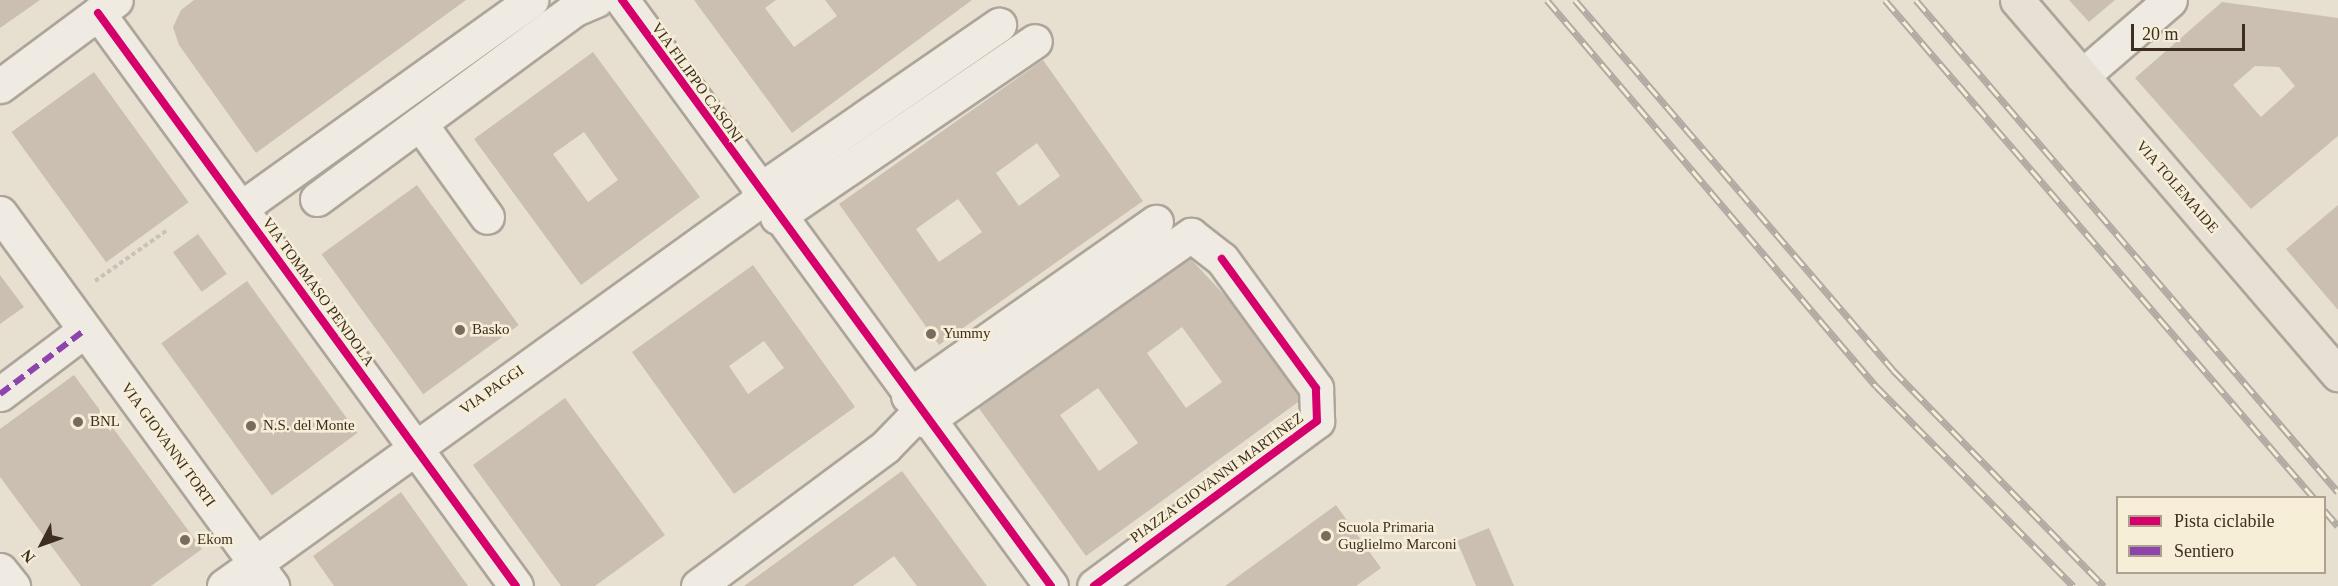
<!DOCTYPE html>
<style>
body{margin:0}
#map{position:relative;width:2338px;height:586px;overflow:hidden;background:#e7e0d1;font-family:Georgia,serif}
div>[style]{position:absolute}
.building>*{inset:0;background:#cbbfb2;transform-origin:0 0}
.path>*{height:4px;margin-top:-2px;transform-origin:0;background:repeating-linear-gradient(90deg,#c8c2b9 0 4.5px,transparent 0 7.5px)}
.roads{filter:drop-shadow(2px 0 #ada599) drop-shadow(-2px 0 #ada599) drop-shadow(0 2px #ada599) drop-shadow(0 -2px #ada599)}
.minor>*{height:33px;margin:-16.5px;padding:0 16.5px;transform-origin:16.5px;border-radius:16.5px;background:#efebe3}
.major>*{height:33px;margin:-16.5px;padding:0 16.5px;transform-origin:16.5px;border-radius:16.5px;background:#e6e1d4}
.rail>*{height:7px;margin-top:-3.5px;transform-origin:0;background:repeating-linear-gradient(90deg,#f7eed8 0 14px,#afaaa2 0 28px);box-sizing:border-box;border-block:2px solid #afaaa2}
.quiet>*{height:6px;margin-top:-3px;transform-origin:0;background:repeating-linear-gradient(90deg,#8e44ad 0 12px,transparent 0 18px)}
.cycleway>*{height:8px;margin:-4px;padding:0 4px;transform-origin:4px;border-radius:4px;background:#d6006c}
.dots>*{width:16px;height:16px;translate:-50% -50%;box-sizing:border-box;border:3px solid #f7eed8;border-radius:50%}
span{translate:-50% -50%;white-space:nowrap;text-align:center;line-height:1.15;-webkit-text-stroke:5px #f7eed8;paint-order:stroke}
.street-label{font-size:15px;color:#3d2e20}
.poi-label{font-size:15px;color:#3d2e20}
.left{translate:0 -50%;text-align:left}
.legend{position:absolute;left:2116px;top:496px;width:210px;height:78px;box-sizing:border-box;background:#f7eed8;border:2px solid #ada18e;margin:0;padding:8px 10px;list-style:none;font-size:18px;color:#3d2e20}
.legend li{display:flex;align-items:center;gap:12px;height:30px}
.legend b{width:30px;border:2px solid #ada18e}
.north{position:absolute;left:12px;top:514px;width:60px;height:60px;-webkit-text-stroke:4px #f7eed8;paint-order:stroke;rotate:229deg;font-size:16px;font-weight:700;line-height:24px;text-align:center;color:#3d2e20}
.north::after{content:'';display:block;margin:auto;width:21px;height:27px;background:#3d2e20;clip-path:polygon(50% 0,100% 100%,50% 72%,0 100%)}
.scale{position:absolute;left:2131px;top:24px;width:114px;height:27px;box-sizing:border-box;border:3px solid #3d2e20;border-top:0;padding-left:8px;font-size:18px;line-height:21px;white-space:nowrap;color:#3d2e20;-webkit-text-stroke:4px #f7eed8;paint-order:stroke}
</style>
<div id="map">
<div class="building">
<div style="clip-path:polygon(0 0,40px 0,0 28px)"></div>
<div style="clip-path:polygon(194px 0,466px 0,256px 153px,179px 45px,173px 27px,181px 10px)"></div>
<div style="clip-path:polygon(694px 0,776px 0,765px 8px,794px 47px,837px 16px,825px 0,972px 0,792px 133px)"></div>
<div style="clip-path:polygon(2069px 0,2115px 0,2089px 22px)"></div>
<div style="clip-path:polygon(evenodd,2222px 2px,2338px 18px,2338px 136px,2251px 209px,2135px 78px,2222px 2px,2255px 66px,2279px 67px,2295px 86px,2261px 117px,2233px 85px,2255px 66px)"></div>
<div style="clip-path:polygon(evenodd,593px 52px,700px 197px,581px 285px,474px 139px,593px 52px,584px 132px,618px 180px,588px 202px,553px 154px,584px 132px)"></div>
<div style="clip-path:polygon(evenodd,1043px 60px,1143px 201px,939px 345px,839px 204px,1043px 60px,1037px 143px,1060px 176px,1019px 206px,996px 173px,1037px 143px,1043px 60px,958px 199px,982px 232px,939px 262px,916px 229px,958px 199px)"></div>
<div style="left:94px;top:72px;width:161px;height:102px;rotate:54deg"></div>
<div style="left:417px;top:185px;width:173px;height:118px;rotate:54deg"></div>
<div style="clip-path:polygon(2338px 205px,2338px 310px,2286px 249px)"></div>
<div style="left:198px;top:234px;width:49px;height:31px;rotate:54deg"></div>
<div style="clip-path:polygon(evenodd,1188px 256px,1244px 316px,1305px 397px,1086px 556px,978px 407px,1188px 256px,1182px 327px,1222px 382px,1186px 408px,1147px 353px,1182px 327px,1188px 256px,1098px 388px,1138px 443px,1099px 471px,1060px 415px,1098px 388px)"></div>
<div style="clip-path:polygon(evenodd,753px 265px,855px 407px,734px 494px,632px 352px,753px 265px,764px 341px,784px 368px,748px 394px,729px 366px,764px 341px)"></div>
<div style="clip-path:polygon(0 275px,24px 307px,0 324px)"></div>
<div style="left:247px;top:281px;width:188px;height:106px;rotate:54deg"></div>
<div style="clip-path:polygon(74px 375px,202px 549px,151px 586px,81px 586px,0 477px,0 429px)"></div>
<div style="clip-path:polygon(565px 398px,665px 535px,595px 586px,561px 586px,473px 465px)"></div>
<div style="clip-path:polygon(902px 471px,987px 586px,917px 586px,894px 556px,853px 586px,744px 586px)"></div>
<div style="clip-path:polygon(401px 492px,468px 586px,334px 586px,313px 556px)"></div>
<div style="clip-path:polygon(1336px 505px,1381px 568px,1356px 586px,1225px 586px)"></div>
<div style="clip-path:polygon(1489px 528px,1514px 586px,1476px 586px,1457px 541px)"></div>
</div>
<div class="path">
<div style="left:95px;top:281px;width:87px;rotate:-35.2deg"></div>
</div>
<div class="roads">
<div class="minor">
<div style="left:622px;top:0;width:726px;rotate:53.79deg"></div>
<div style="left:98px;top:13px;width:709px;rotate:53.89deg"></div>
<div style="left:2082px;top:76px;width:116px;rotate:-40.8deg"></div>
<div style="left:0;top:86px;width:144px;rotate:-36.6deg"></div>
<div style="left:421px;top:125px;width:113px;rotate:54.3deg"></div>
<div style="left:758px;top:191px;width:293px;rotate:-34.6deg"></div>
<div style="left:317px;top:199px;width:320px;rotate:-36.4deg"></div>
<div style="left:575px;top:9px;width:23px;rotate:-23deg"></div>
<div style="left:241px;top:208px;width:357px;rotate:-35.6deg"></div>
<div style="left:0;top:213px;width:462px;rotate:53.9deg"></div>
<div style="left:777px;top:217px;width:312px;rotate:-34.3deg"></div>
<div style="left:0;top:394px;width:106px;rotate:-37deg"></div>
<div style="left:908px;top:396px;width:303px;rotate:-35.1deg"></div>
<div style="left:926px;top:421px;width:324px;rotate:-35.1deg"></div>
<div style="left:1191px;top:235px;width:39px;rotate:38deg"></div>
<div style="left:1222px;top:259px;width:160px;rotate:53.9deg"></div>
<div style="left:1316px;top:388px;width:33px;rotate:88deg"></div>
<div style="left:1317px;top:421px;width:277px;rotate:143.5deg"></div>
<div style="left:0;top:570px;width:21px;rotate:51deg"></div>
<div style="left:224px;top:586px;width:664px;rotate:-35.75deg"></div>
<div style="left:698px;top:586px;width:233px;rotate:-36.6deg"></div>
<div style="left:885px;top:447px;width:49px;rotate:-45.8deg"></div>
</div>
<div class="major">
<div style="left:2017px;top:0;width:493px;rotate:49.4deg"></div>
</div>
</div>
<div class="rail">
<div style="left:1547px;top:0;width:507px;rotate:49.56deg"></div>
<div style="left:1876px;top:386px;width:281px;rotate:45.4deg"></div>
<div style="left:1575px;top:0;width:488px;rotate:49.3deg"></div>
<div style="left:1893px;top:370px;width:302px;rotate:45.7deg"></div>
<div style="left:1885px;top:0;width:657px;rotate:49.26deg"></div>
<div style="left:1916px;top:0;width:648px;rotate:49.38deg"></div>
<div style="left:2324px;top:510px;width:21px;rotate:49deg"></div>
</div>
<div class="quiet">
<div style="left:0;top:394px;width:106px;rotate:-37deg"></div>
</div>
<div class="cycleway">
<div style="left:622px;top:0;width:726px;rotate:53.79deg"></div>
<div style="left:98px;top:13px;width:709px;rotate:53.89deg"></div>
<div style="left:1094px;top:586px;width:277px;rotate:-36.5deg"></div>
<div style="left:1317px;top:421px;width:33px;rotate:-92deg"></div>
<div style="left:1316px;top:388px;width:160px;rotate:-126.1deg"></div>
</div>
<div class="dots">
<div style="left:460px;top:330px;background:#786c5e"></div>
<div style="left:931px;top:334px;background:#786c5e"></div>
<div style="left:78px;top:422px;background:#786c5e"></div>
<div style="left:251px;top:426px;background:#786c5e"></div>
<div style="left:1326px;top:536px;background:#786c5e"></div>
<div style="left:185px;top:540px;background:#786c5e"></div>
</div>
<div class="street-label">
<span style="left:697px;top:83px;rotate:54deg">VIA FILIPPO CASONI</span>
<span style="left:2177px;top:187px;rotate:49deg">VIA TOLEMAIDE</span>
<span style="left:318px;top:292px;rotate:54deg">VIA TOMMASO PENDOLA</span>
<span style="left:492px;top:390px;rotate:-35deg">VIA PAGGI</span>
<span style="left:168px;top:445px;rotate:54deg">VIA GIOVANNI TORTI</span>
<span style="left:1217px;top:478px;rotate:-36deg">PIAZZA GIOVANNI MARTINEZ</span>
</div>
<div class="poi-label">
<span class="left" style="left:472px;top:330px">Basko</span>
<span class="left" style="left:943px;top:334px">Yummy</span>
<span class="left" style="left:90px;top:422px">BNL</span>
<span class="left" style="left:263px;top:426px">N.S. del Monte</span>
<span class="left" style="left:1338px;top:536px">Scuola Primaria<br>Guglielmo Marconi</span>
<span class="left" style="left:197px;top:540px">Ekom</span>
</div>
<ul class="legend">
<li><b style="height:8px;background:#d6006c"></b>Pista ciclabile</li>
<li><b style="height:8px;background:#8e44ad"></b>Sentiero</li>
</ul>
<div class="north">N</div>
<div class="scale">20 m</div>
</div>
